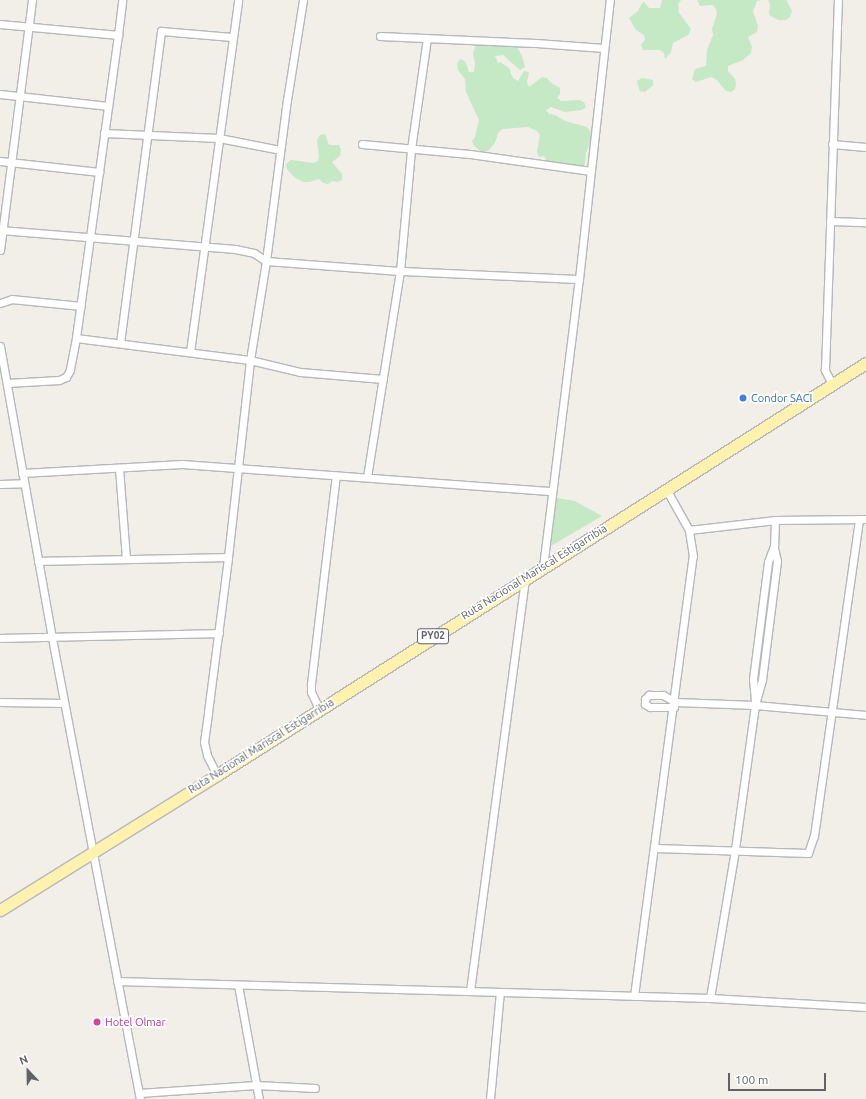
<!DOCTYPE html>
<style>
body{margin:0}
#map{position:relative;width:866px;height:1099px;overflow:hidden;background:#f1efe8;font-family:Ubuntu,sans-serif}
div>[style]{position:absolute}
.green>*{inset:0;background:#c5e8c5}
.roads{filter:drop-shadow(1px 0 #b5b8bc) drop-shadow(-1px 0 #b5b8bc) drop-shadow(0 1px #b5b8bc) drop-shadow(0 -1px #b5b8bc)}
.minor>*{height:7px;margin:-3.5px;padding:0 3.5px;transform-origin:3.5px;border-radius:3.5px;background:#fff}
.primary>*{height:11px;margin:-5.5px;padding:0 5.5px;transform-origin:5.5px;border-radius:5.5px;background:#fff2af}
.dots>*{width:11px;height:11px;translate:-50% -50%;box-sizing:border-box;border:2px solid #fff;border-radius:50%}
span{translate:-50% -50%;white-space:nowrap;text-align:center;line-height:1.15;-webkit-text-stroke:3.5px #fff;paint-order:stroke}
.shield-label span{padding:1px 3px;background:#fff;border:1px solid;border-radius:3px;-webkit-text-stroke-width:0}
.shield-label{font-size:10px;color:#5f6368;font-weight:700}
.shop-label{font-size:11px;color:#366cbe}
.left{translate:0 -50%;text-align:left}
.street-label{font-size:11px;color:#5f6368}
.hotel-label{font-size:11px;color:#b23c85}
.north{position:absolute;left:8px;top:1051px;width:40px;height:40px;-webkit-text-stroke:3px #fff;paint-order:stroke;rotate:338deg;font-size:11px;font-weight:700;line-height:16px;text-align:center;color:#5f6368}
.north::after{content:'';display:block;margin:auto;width:14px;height:18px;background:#5f6368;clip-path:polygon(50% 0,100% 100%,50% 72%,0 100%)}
.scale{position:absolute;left:728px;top:1073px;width:98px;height:18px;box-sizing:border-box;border:2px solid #5f6368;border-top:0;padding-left:5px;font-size:12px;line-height:14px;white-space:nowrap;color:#5f6368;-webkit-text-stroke:3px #fff;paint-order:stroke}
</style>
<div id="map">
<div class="green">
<div style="clip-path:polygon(662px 0,681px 0,678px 4px,679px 13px,691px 29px,688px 35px,673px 43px,671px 52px,665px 59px,664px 53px,660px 50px,643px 50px,641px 45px,645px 40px,644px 35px,636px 30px,629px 18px,638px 11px,642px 3px,644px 2px,649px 8px,660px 8px)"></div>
<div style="clip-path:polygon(697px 0,762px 0,757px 1px,753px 11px,758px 26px,757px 32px,748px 37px,752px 47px,751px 53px,743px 60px,728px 66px,728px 71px,735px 79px,736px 84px,735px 89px,731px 92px,726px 91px,716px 79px,711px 77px,696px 82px,692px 79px,695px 69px,706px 66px,707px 50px,713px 35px,712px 29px,717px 14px,716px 9px,713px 5px,700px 6px)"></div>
<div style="clip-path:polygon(768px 0,786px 0,792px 11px,790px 17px,786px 20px,778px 20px,769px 15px,770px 4px)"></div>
<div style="clip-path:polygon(477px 42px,514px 42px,522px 56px,525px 67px,520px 70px,503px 55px,495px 56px,498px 63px,500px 62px,509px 68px,513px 78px,518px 81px,524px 71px,529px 72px,527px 82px,529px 87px,542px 77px,547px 78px,550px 82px,560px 88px,560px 94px,557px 98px,561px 101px,579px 100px,584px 102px,586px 107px,582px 110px,565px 112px,551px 107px,546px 110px,549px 114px,555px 115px,565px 121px,587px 127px,590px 131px,592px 137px,586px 153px,585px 164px,581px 168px,566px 171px,556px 170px,545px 166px,546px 160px,544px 156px,539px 157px,537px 152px,540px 135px,537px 131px,528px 127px,502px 129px,498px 133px,495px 143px,488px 151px,482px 152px,474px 146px,472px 141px,475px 137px,479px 120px,466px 92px,465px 79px,458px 70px,457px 64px,460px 59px,465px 61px,469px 72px,474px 72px,475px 64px,473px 53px)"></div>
<div style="clip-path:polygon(642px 78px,653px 80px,653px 85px,645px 92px,640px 91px,638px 86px,637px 81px)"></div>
<div style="clip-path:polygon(325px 134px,329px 145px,339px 145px,341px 150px,340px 156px,332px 162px,342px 174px,342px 180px,337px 182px,332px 181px,328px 184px,323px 183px,319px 179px,309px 182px,303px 182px,294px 177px,287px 169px,286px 164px,291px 160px,313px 163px,318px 161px,319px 156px,317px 140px,320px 135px)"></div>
<div style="clip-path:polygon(556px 498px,575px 501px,602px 516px,551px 546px)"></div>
</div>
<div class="roads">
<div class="minor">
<div style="left:0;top:24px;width:119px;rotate:5.3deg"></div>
<div style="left:118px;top:35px;width:306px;rotate:97.9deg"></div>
<div style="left:76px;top:338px;width:33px;rotate:101deg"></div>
<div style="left:70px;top:370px;width:8px;rotate:120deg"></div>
<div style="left:66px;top:377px;width:8px;rotate:157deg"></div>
<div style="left:59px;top:380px;width:52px;rotate:176.7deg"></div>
<div style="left:118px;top:35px;width:35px;rotate:-83deg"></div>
<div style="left:380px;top:36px;width:156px;rotate:2.6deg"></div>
<div style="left:536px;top:43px;width:68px;rotate:4.2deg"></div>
<div style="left:0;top:94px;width:109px;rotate:6.3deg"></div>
<div style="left:104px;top:133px;width:115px;rotate:2.5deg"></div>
<div style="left:219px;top:138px;width:62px;rotate:11.1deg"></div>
<div style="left:362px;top:144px;width:108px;rotate:5.3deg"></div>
<div style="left:470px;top:154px;width:122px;rotate:8deg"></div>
<div style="left:832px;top:144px;width:34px;rotate:5deg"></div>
<div style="left:0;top:161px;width:100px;rotate:6.3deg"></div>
<div style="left:830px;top:221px;width:36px;rotate:2deg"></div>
<div style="left:0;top:230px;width:236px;rotate:4.6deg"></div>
<div style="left:235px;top:249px;width:19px;rotate:12deg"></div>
<div style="left:254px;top:253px;width:14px;rotate:34deg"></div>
<div style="left:266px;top:261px;width:134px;rotate:4.3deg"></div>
<div style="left:400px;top:271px;width:179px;rotate:2.6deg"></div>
<div style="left:0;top:250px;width:252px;rotate:-82.7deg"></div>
<div style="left:0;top:303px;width:13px;rotate:-18deg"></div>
<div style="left:12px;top:299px;width:69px;rotate:5.8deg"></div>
<div style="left:76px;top:338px;width:175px;rotate:7.2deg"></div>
<div style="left:250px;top:360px;width:51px;rotate:13.5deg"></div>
<div style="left:300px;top:372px;width:83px;rotate:4.8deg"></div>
<div style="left:120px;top:343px;width:315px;rotate:-82.5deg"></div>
<div style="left:161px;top:31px;width:71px;rotate:4.8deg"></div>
<div style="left:0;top:346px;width:297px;rotate:79.9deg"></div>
<div style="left:52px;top:638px;width:469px;rotate:79.2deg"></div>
<div style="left:190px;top:352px;width:355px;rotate:-82.2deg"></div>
<div style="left:832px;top:384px;width:16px;rotate:-117deg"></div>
<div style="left:825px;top:370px;width:370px;rotate:-88deg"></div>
<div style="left:119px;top:468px;width:91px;rotate:85.6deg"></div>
<div style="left:22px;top:473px;width:160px;rotate:-3.2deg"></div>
<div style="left:182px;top:464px;width:371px;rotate:4.2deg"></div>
<div style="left:367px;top:477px;width:209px;rotate:-80.9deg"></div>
<div style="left:400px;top:271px;width:122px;rotate:-84.8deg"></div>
<div style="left:411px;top:149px;width:112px;rotate:-81.8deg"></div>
<div style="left:0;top:484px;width:24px;rotate:-2deg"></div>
<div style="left:775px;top:520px;width:28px;rotate:92deg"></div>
<div style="left:774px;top:548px;width:13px;rotate:77deg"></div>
<div style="left:777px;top:561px;width:120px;rotate:97.2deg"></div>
<div style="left:762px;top:680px;width:26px;rotate:106deg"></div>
<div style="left:755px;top:705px;width:146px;rotate:97.9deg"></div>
<div style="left:735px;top:850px;width:150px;rotate:99.6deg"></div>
<div style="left:710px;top:998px;width:156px;rotate:3.3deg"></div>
<div style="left:689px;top:530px;width:87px;rotate:-6.6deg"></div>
<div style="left:775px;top:520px;width:91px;rotate:-0.6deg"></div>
<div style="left:38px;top:561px;width:190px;rotate:-1.2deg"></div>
<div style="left:543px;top:567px;width:290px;rotate:-82.9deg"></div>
<div style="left:579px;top:279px;width:281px;rotate:-83.7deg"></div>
<div style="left:0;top:638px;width:219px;rotate:-1.3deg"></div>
<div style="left:755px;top:701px;width:22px;rotate:-95deg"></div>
<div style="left:753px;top:679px;width:118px;rotate:-82.7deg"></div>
<div style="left:768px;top:562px;width:15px;rotate:-70deg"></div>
<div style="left:0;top:702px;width:64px;rotate:0.9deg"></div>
<div style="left:674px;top:707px;width:24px;rotate:180deg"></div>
<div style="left:650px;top:707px;width:6px;rotate:-149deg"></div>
<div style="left:645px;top:704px;width:5px;rotate:-90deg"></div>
<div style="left:645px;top:699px;width:6px;rotate:-45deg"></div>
<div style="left:649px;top:695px;width:14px"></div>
<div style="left:663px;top:695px;width:14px;rotate:30deg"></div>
<div style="left:675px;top:702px;width:80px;rotate:2.1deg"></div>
<div style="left:755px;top:705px;width:111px;rotate:5.1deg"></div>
<div style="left:319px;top:709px;width:19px;rotate:-115deg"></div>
<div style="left:311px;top:692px;width:8px;rotate:-90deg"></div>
<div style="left:311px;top:684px;width:210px;rotate:-83.2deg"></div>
<div style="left:217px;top:775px;width:22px;rotate:-117deg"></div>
<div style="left:207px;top:755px;width:13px;rotate:-103deg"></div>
<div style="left:204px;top:742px;width:30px;rotate:-82deg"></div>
<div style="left:208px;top:712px;width:156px;rotate:-82.6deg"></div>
<div style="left:228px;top:557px;width:198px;rotate:-83.6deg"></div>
<div style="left:250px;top:360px;width:100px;rotate:-80.8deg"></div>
<div style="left:266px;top:261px;width:162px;rotate:-82.6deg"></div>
<div style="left:287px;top:100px;width:101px;rotate:-80.9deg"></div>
<div style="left:655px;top:848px;width:153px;rotate:1.9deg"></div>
<div style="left:808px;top:853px;width:18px;rotate:-71deg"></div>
<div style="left:814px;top:836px;width:320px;rotate:-81.9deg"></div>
<div style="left:117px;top:981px;width:593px;rotate:1.64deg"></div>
<div style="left:238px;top:985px;width:116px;rotate:79.6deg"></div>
<div style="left:470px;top:991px;width:417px;rotate:-82.4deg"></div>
<div style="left:634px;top:996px;width:444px;rotate:-82.4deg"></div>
<div style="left:693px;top:556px;width:26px;rotate:-99deg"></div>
<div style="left:689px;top:530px;width:47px;rotate:-119.3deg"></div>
<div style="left:139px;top:1093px;width:117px;rotate:-3.9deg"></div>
<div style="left:256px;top:1085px;width:59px;rotate:2.9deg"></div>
<div style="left:490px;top:1099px;width:107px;rotate:-84.7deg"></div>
</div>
<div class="primary">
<div style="left:0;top:910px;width:256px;rotate:-31.9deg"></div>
<div style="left:217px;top:775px;width:769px;rotate:-32.41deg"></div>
</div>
</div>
<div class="dots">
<div style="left:743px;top:398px;background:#3f7fe0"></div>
<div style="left:97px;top:1022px;background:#d1479c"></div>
</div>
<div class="shield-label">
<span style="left:433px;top:636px">PY02</span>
</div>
<div class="shop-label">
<span class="left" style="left:751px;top:398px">Condor SACI</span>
</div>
<div class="street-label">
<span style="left:534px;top:572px;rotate:-32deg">Ruta Nacional Mariscal Estigarribia</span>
<span style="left:261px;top:746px;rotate:-32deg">Ruta Nacional Mariscal Estigarribia</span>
</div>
<div class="hotel-label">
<span class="left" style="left:105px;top:1022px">Hotel Olmar</span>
</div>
<div class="north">N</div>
<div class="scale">100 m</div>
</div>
